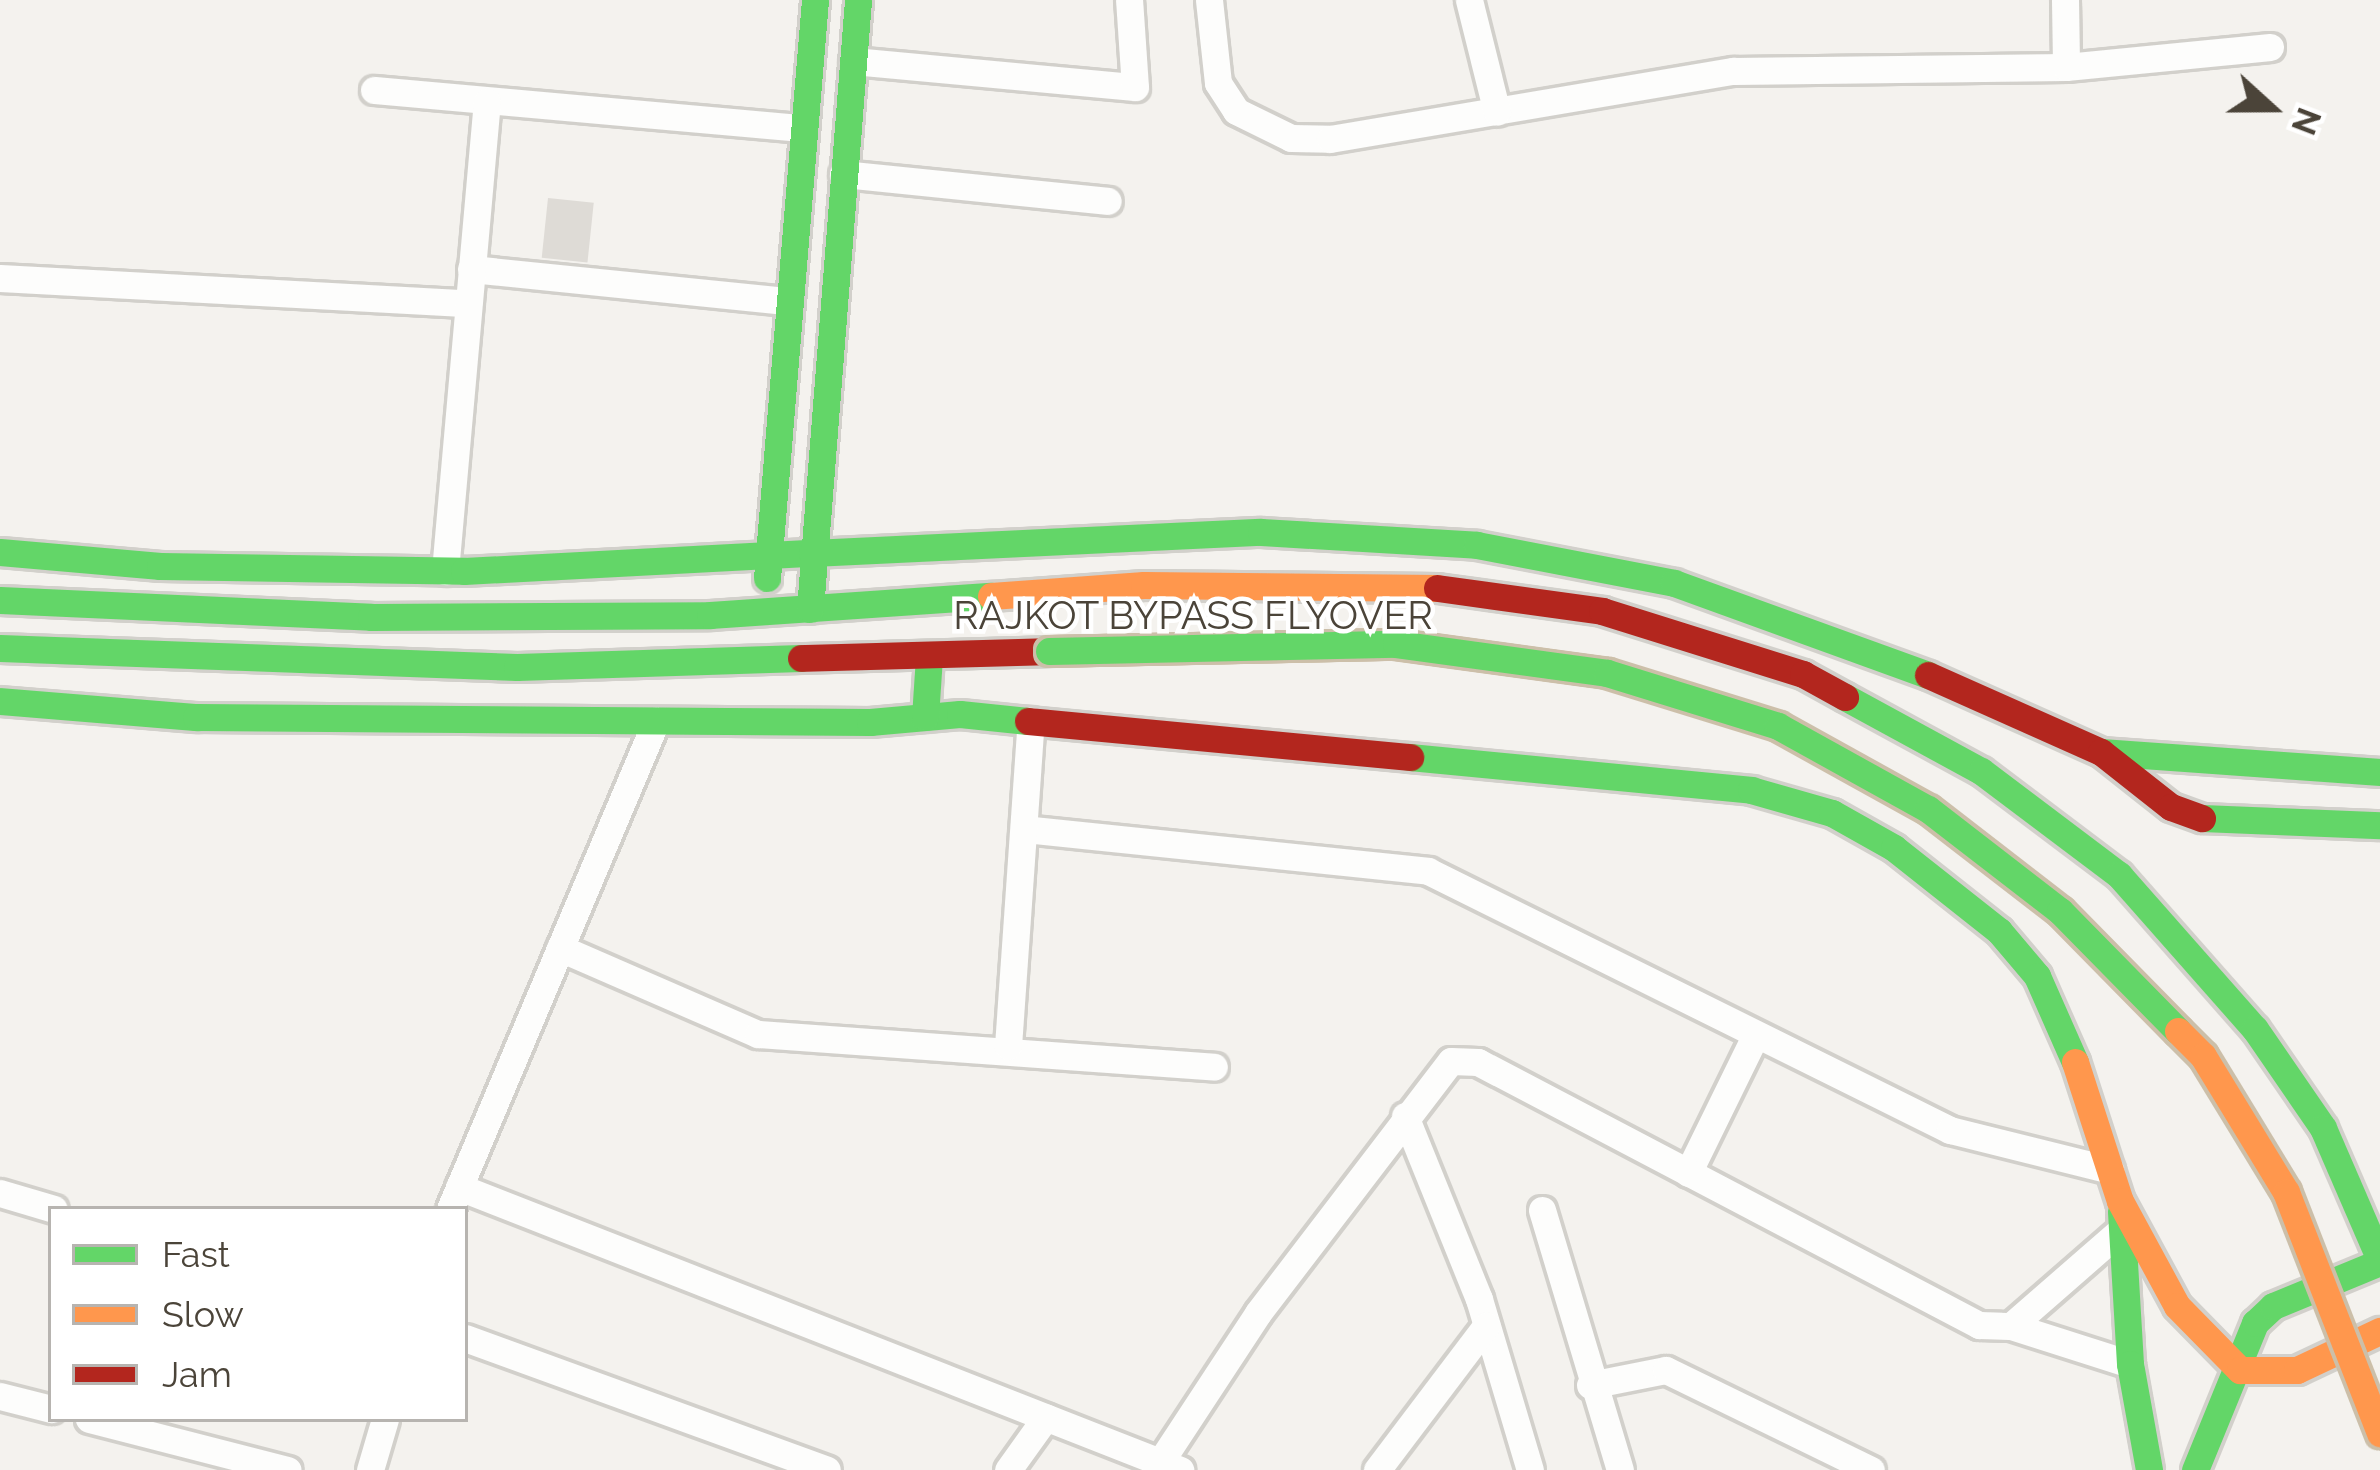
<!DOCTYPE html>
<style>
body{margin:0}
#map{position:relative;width:2380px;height:1470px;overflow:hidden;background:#f4f2ee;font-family:Raleway,sans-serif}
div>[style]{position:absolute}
.building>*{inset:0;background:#dedbd6;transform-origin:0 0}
.roads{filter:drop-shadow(3px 0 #d2d0cb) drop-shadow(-3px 0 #d2d0cb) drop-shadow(0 3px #d2d0cb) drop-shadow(0 -3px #d2d0cb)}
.street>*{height:27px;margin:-13.5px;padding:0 13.5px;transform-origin:13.5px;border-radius:13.5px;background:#fdfdfc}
.fast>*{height:27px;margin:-13.5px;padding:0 13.5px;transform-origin:13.5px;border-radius:13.5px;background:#63d668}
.slow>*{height:27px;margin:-13.5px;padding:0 13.5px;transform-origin:13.5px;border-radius:13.5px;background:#ff974d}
.jam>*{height:27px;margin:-13.5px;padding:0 13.5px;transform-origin:13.5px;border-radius:13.5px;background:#b3261e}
.bridges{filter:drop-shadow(3px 0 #ccbfa9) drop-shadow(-3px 0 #ccbfa9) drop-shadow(0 3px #ccbfa9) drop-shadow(0 -3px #ccbfa9)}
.fast-bridge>*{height:27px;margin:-13.5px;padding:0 13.5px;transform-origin:13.5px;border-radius:13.5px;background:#63d668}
.slow-bridge>*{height:27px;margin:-13.5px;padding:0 13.5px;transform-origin:13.5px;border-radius:13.5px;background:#ff974d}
span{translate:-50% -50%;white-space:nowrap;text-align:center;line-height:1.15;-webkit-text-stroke:9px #fff;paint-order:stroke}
.street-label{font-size:39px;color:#4b4439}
.legend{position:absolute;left:48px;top:1206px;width:420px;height:216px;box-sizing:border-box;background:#fff;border:3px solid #b7b4b0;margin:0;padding:15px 21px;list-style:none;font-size:36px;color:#4b4439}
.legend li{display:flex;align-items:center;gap:24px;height:60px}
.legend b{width:60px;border:3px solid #b7b4b0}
.north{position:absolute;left:2212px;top:48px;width:120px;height:120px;-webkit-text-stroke:9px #fff;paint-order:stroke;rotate:111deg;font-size:33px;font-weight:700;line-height:48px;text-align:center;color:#4b4439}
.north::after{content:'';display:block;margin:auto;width:42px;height:54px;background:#4b4439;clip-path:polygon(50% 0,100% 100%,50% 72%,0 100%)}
</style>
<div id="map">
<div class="building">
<div style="left:548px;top:198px;width:46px;height:60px;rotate:6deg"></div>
</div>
<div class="roads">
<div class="street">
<div style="left:1209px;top:0;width:83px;rotate:83.8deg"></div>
<div style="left:1218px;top:83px;width:33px;rotate:57deg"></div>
<div style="left:1236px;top:111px;width:61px;rotate:26.1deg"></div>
<div style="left:1291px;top:138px;width:39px;rotate:1deg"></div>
<div style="left:1330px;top:139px;width:409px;rotate:-9.6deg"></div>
<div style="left:1733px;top:71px;width:333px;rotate:-0.7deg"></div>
<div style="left:2066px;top:67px;width:205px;rotate:-5.6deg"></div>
<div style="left:1469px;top:0;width:115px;rotate:76deg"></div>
<div style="left:2065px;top:0;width:67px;rotate:89.1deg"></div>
<div style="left:853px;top:61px;width:283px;rotate:5.3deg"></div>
<div style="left:1135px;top:87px;width:87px;rotate:-93.9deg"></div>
<div style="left:374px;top:90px;width:430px;rotate:5.1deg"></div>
<div style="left:843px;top:174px;width:266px;rotate:5.8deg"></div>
<div style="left:471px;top:269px;width:319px;rotate:5.8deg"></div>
<div style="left:0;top:278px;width:469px;rotate:3.1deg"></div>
<div style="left:445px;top:571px;width:471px;rotate:-84.9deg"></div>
<div style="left:1024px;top:829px;width:406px;rotate:5.9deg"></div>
<div style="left:1428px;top:871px;width:583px;rotate:26.39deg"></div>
<div style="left:1950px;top:1130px;width:165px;rotate:14deg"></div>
<div style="left:560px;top:948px;width:216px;rotate:23.5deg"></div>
<div style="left:758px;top:1034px;width:457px;rotate:4.1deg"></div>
<div style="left:1008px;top:1046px;width:326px;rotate:-86deg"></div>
<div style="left:1405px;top:1116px;width:197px;rotate:68deg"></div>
<div style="left:1479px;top:1299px;width:178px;rotate:73.4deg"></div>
<div style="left:1688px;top:1173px;width:150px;rotate:-63.9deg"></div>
<div style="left:459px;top:1187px;width:775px;rotate:21.43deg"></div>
<div style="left:0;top:1193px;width:56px;rotate:16.5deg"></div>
<div style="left:450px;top:1209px;width:530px;rotate:-67.11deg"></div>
<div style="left:1542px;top:1210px;width:271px;rotate:73.3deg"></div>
<div style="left:2011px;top:1326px;width:125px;rotate:17.7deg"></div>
<div style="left:465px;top:1338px;width:385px;rotate:20deg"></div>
<div style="left:1590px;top:1385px;width:77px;rotate:-11.2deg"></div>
<div style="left:1666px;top:1370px;width:228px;rotate:26deg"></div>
<div style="left:0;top:1396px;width:53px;rotate:14.3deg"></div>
<div style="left:89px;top:1419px;width:205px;rotate:14.4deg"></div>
<div style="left:370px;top:1470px;width:53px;rotate:-73.6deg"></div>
<div style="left:1008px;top:1470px;width:65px;rotate:-54.4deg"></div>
<div style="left:1155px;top:1470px;width:188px;rotate:-56.7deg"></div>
<div style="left:1258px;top:1313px;width:317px;rotate:-52.6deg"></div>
<div style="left:1451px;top:1061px;width:27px;rotate:2deg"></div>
<div style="left:1478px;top:1062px;width:566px;rotate:27.7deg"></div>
<div style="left:1979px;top:1325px;width:32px;rotate:2deg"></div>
<div style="left:2011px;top:1326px;width:147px;rotate:-41.1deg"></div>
<div style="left:1377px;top:1470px;width:181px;rotate:-52.9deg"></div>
</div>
<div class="fast">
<div style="left:0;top:552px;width:161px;rotate:5deg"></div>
<div style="left:160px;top:566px;width:304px;rotate:0.9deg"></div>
<div style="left:464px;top:571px;width:348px;rotate:-3deg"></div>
<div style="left:812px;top:553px;width:449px;rotate:-2.7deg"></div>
<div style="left:1261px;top:532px;width:216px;rotate:3.4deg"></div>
<div style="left:1477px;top:545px;width:201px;rotate:10.9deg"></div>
<div style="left:1674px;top:583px;width:270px;rotate:19.9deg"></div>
<div style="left:767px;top:578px;width:580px;rotate:-85.25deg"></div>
<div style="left:0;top:600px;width:371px;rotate:2.6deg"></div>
<div style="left:371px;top:617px;width:339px;rotate:-0.3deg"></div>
<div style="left:710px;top:615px;width:282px;rotate:-3.9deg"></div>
<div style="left:810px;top:609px;width:611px;rotate:-85.49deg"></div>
<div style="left:0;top:648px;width:517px;rotate:2.1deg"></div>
<div style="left:517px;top:667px;width:284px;rotate:-1.8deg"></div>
<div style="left:1845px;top:697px;width:155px;rotate:28.6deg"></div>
<div style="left:1981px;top:771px;width:173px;rotate:37deg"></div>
<div style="left:2119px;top:875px;width:205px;rotate:48.6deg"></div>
<div style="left:2255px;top:1029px;width:120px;rotate:55.5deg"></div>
<div style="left:2323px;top:1128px;width:144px;rotate:66.6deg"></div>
<div style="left:0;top:701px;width:197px;rotate:4.7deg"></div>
<div style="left:196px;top:717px;width:674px;rotate:0.43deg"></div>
<div style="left:870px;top:722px;width:90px;rotate:-5.1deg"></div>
<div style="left:960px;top:714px;width:68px;rotate:5.9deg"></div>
<div style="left:925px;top:717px;width:61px;rotate:-86.2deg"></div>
<div style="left:2101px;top:752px;width:280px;rotate:4.1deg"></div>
<div style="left:1410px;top:757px;width:343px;rotate:5.5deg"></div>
<div style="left:1751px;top:790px;width:84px;rotate:15.9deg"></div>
<div style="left:1832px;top:813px;width:71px;rotate:29.4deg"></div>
<div style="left:1894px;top:848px;width:134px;rotate:38.3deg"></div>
<div style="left:1999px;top:931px;width:59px;rotate:49.8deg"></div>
<div style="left:2037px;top:976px;width:94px;rotate:66.2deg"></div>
<div style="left:2202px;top:818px;width:178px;rotate:2.3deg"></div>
<div style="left:2121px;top:1212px;width:152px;rotate:86.6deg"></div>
<div style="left:2130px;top:1364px;width:108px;rotate:79.8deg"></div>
<div style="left:2195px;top:1470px;width:159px;rotate:-67.8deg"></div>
<div style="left:2255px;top:1323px;width:25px;rotate:-43deg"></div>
<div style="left:2273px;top:1306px;width:116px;rotate:-22.4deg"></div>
</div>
<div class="slow">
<div style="left:991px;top:596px;width:153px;rotate:-4.1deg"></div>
<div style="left:1144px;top:585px;width:293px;rotate:0.6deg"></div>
<div style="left:2075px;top:1062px;width:146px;rotate:72.1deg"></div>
<div style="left:2120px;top:1201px;width:119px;rotate:61.5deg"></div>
<div style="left:2177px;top:1306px;width:90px;rotate:45.5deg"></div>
<div style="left:2240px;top:1370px;width:57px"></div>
<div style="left:2297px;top:1370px;width:92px;rotate:-25.2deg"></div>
</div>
<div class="jam">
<div style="left:1437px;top:588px;width:167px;rotate:7.9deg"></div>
<div style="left:1602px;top:611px;width:211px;rotate:17.4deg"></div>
<div style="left:1803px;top:674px;width:48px;rotate:28.7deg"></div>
<div style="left:801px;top:658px;width:248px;rotate:-1.6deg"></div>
<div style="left:1928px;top:675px;width:189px;rotate:24deg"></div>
<div style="left:2101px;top:752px;width:89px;rotate:38.2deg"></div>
<div style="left:2171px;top:807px;width:33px;rotate:20deg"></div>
<div style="left:1028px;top:721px;width:384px;rotate:5.4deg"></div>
</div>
</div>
<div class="bridges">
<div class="fast-bridge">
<div style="left:1049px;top:651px;width:347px;rotate:-1.2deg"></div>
<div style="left:1396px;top:644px;width:213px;rotate:7.8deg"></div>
<div style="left:1607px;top:673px;width:179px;rotate:17.2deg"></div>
<div style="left:1778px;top:726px;width:171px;rotate:29deg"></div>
<div style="left:1928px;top:809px;width:167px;rotate:37.7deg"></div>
<div style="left:2060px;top:911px;width:168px;rotate:45.5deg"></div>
</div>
<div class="slow-bridge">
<div style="left:2178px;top:1031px;width:35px;rotate:45deg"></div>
<div style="left:2203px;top:1056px;width:159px;rotate:58.6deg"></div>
<div style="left:2286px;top:1192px;width:259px;rotate:68.7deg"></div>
</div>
</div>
<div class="street-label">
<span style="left:1193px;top:615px">RAJKOT BYPASS FLYOVER</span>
</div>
<ul class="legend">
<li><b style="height:15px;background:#63d668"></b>Fast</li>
<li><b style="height:15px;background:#ff974d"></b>Slow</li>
<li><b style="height:15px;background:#b3261e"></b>Jam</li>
</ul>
<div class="north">N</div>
</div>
